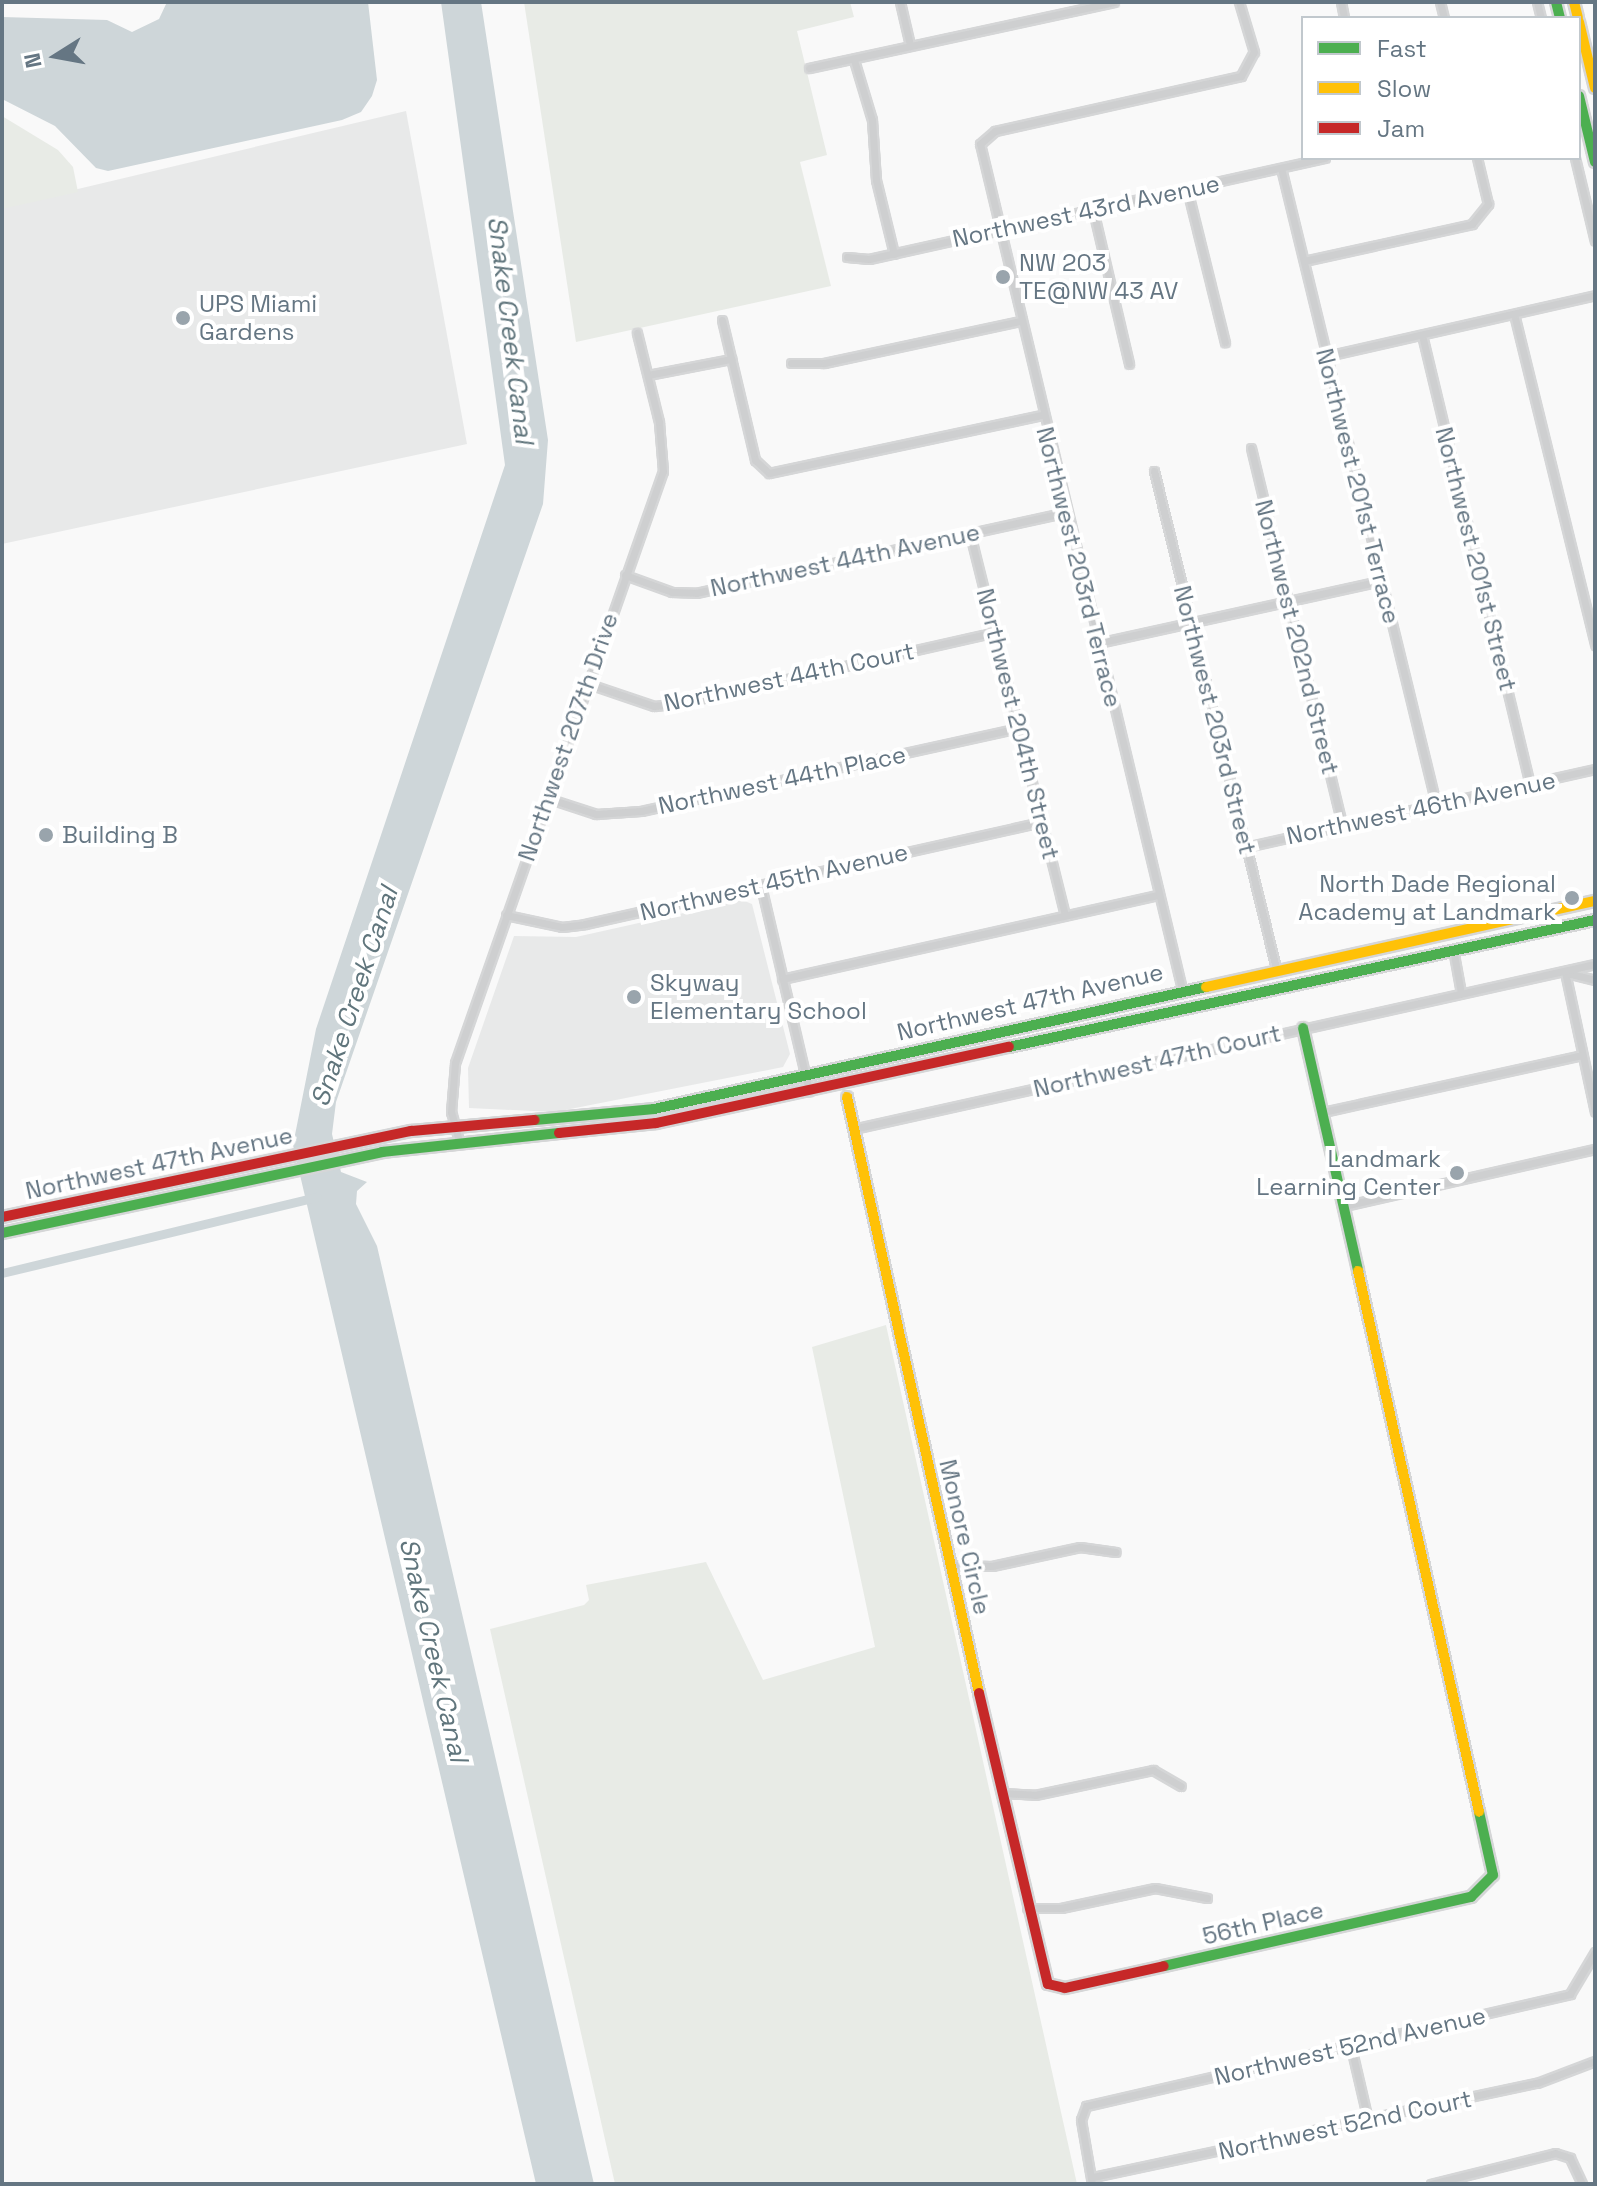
<!DOCTYPE html>
<style>
body{margin:0}
#map{position:relative;width:1597px;height:2186px;overflow:hidden;background:#f9f9f9;font-family:"Space Grotesk",sans-serif}
div>[style]{position:absolute}
.built>*{inset:0;background:#e8e9e9}
.green>*{inset:0;background:#e8ebe6}
.water>*{inset:0;background:#ced6d9}
.canal>*{height:9px;margin:-4.5px;padding:0 4.5px;transform-origin:4.5px;border-radius:4.5px;background:#ced6d9}
.roads{filter:drop-shadow(2px 0 #d5d6d7) drop-shadow(-2px 0 #d5d6d7) drop-shadow(0 2px #d5d6d7) drop-shadow(0 -2px #d5d6d7)}
.street>*{height:7px;margin:-3.5px;padding:0 3.5px;transform-origin:3.5px;border-radius:3.5px;background:#cecfd0}
.fast>*{height:10px;margin:-5px;padding:0 5px;transform-origin:5px;border-radius:5px;background:#4caf50}
.slow>*{height:10px;margin:-5px;padding:0 5px;transform-origin:5px;border-radius:5px;background:#ffc107}
.jam>*{height:10px;margin:-5px;padding:0 5px;transform-origin:5px;border-radius:5px;background:#c62828}
.dots>*{width:22px;height:22px;translate:-50% -50%;box-sizing:border-box;border:4px solid #fff;border-radius:50%}
span{translate:-50% -50%;white-space:nowrap;text-align:center;line-height:1.15;-webkit-text-stroke:8px #fff;paint-order:stroke}
.street-label{font-size:24px;color:#657683}
.poi-label{font-size:24px;color:#657683}
.left{translate:0 -50%;text-align:left}
.right{translate:-100% -50%;text-align:right}
.water-label{font-size:26px;color:#60757c;font-style:italic}
.frame{position:absolute;inset:0;border:4px solid #657683;pointer-events:none}
.legend{position:absolute;left:1301px;top:16px;width:280px;height:144px;box-sizing:border-box;background:#fff;border:2px solid #c1c8cd;margin:0;padding:10px 14px;list-style:none;font-size:24px;color:#657683}
.legend li{display:flex;align-items:center;gap:16px;height:40px}
.legend b{width:40px;border:2px solid #c1c8cd}
.north{position:absolute;left:16px;top:16px;width:80px;height:80px;-webkit-text-stroke:6px #fff;paint-order:stroke;rotate:259deg;font-size:22px;font-weight:700;line-height:32px;text-align:center;color:#657683}
.north::after{content:'';display:block;margin:auto;width:28px;height:36px;background:#657683;clip-path:polygon(50% 0,100% 100%,50% 72%,0 100%)}
</style>
<div id="map">
<div class="built">
<div style="clip-path:polygon(406px 111px,467px 444px,2px 544px,2px 207px)"></div>
<div style="clip-path:polygon(742px 900px,752px 904px,790px 1054px,783px 1067px,555px 1112px,469px 1108px,468px 1068px,514px 936px,576px 937px)"></div>
</div>
<div class="green">
<div style="clip-path:polygon(524px 2px,850px 2px,854px 17px,797px 31px,827px 155px,800px 162px,831px 286px,576px 342px)"></div>
<div style="clip-path:polygon(2px 116px,58px 150px,73px 167px,78px 192px,2px 209px)"></div>
<div style="clip-path:polygon(886px 1325px,1077px 2184px,615px 2184px,490px 1629px,584px 1605px,589px 1600px,586px 1585px,706px 1562px,763px 1680px,875px 1647px,812px 1347px)"></div>
</div>
<div class="water">
<div style="clip-path:polygon(167px 2px,368px 2px,377px 80px,372px 96px,361px 112px,342px 120px,108px 171px,96px 168px,55px 126px,2px 99px,2px 17px,107px 20px,132px 32px,159px 19px)"></div>
<div style="clip-path:polygon(441px 2px,481px 2px,548px 440px,543px 504px,336px 1102px,332px 1134px,341px 1172px,367px 1182px,357px 1191px,356px 1204px,377px 1246px,594px 2184px,536px 2184px,293px 1145px,316px 1029px,505px 465px)"></div>
</div>
<div class="canal">
<div style="left:2px;top:1273px;width:324px;rotate:-13.6deg"></div>
</div>
<div class="roads">
<div class="street">
<div style="left:900px;top:2px;width:44px;rotate:76.9deg"></div>
<div style="left:1341px;top:2px;width:16px;rotate:79deg"></div>
<div style="left:1440px;top:2px;width:16px;rotate:76deg"></div>
<div style="left:1537px;top:2px;width:16px;rotate:76deg"></div>
<div style="left:854px;top:60px;width:63px;rotate:73.3deg"></div>
<div style="left:872px;top:120px;width:60px;rotate:86.2deg"></div>
<div style="left:876px;top:180px;width:76px;rotate:76.3deg"></div>
<div style="left:809px;top:68px;width:312px;rotate:-12.2deg"></div>
<div style="left:1575px;top:158px;width:85px;rotate:76.5deg"></div>
<div style="left:1281px;top:168px;width:655px;rotate:76.3deg"></div>
<div style="left:1187px;top:189px;width:158px;rotate:76.1deg"></div>
<div style="left:1093px;top:210px;width:158px;rotate:76.8deg"></div>
<div style="left:847px;top:257px;width:22px;rotate:5deg"></div>
<div style="left:869px;top:259px;width:467px;rotate:-12.5deg"></div>
<div style="left:1304px;top:261px;width:172px;rotate:-12.4deg"></div>
<div style="left:1472px;top:224px;width:26px;rotate:-51deg"></div>
<div style="left:1488px;top:204px;width:47px;rotate:-103.4deg"></div>
<div style="left:1514px;top:314px;width:341px;rotate:76.2deg"></div>
<div style="left:722px;top:320px;width:144px;rotate:76.7deg"></div>
<div style="left:755px;top:460px;width:19px;rotate:43deg"></div>
<div style="left:769px;top:473px;width:279px;rotate:-12deg"></div>
<div style="left:1422px;top:335px;width:462px;rotate:76.5deg"></div>
<div style="left:1327px;top:356px;width:275px;rotate:-12.8deg"></div>
<div style="left:791px;top:363px;width:33px"></div>
<div style="left:824px;top:363px;width:200px;rotate:-12.1deg"></div>
<div style="left:648px;top:375px;width:85px;rotate:-10.9deg"></div>
<div style="left:1251px;top:448px;width:388px;rotate:76.4deg"></div>
<div style="left:1154px;top:471px;width:512px;rotate:76.21deg"></div>
<div style="left:970px;top:534px;width:392px;rotate:76deg"></div>
<div style="left:625px;top:575px;width:50px;rotate:19.9deg"></div>
<div style="left:672px;top:592px;width:24px;rotate:2deg"></div>
<div style="left:696px;top:593px;width:379px;rotate:-12.3deg"></div>
<div style="left:1098px;top:643px;width:290px;rotate:-12.4deg"></div>
<div style="left:586px;top:683px;width:72px;rotate:18.7deg"></div>
<div style="left:654px;top:706px;width:27px;rotate:-6deg"></div>
<div style="left:681px;top:703px;width:322px;rotate:-12.7deg"></div>
<div style="left:547px;top:798px;width:52px;rotate:18.1deg"></div>
<div style="left:596px;top:814px;width:45px;rotate:-3.8deg"></div>
<div style="left:641px;top:811px;width:386px;rotate:-12.4deg"></div>
<div style="left:1246px;top:847px;width:358px;rotate:-12.6deg"></div>
<div style="left:761px;top:886px;width:211px;rotate:76.8deg"></div>
<div style="left:506px;top:915px;width:57px;rotate:12.1deg"></div>
<div style="left:562px;top:927px;width:23px;rotate:-7deg"></div>
<div style="left:585px;top:924px;width:468px;rotate:-12.6deg"></div>
<div style="left:1453px;top:949px;width:45px;rotate:79.7deg"></div>
<div style="left:1565px;top:972px;width:143px;rotate:77.9deg"></div>
<div style="left:1567px;top:973px;width:29px;rotate:14deg"></div>
<div style="left:782px;top:979px;width:386px;rotate:-12.6deg"></div>
<div style="left:1182px;top:989px;width:869px;rotate:-103.44deg"></div>
<div style="left:980px;top:144px;width:20px;rotate:-41deg"></div>
<div style="left:995px;top:131px;width:252px;rotate:-12.6deg"></div>
<div style="left:1241px;top:76px;width:27px;rotate:-62deg"></div>
<div style="left:1254px;top:52px;width:52px;rotate:-106.7deg"></div>
<div style="left:1323px;top:1112px;width:265px;rotate:-12.4deg"></div>
<div style="left:853px;top:1129px;width:760px;rotate:-12.54deg"></div>
<div style="left:459px;top:1141px;width:30px;rotate:-105deg"></div>
<div style="left:451px;top:1112px;width:49px;rotate:-85.3deg"></div>
<div style="left:455px;top:1063px;width:627px;rotate:-70.64deg"></div>
<div style="left:663px;top:471px;width:49px;rotate:-94.7deg"></div>
<div style="left:659px;top:422px;width:92px;rotate:-103.9deg"></div>
<div style="left:1344px;top:1206px;width:257px;rotate:-12.8deg"></div>
<div style="left:950px;top:1565px;width:42px;rotate:1.4deg"></div>
<div style="left:992px;top:1566px;width:90px;rotate:-12.2deg"></div>
<div style="left:1080px;top:1547px;width:36px;rotate:8deg"></div>
<div style="left:1002px;top:1793px;width:33px;rotate:3deg"></div>
<div style="left:1035px;top:1795px;width:121px;rotate:-12deg"></div>
<div style="left:1153px;top:1770px;width:32px;rotate:30deg"></div>
<div style="left:1027px;top:1908px;width:34px"></div>
<div style="left:1061px;top:1908px;width:96px;rotate:-12deg"></div>
<div style="left:1155px;top:1888px;width:53px;rotate:10.9deg"></div>
<div style="left:1351px;top:2047px;width:75px;rotate:76.9deg"></div>
<div style="left:1093px;top:2177px;width:454px;rotate:-12deg"></div>
<div style="left:1537px;top:2083px;width:62px;rotate:-20.8deg"></div>
<div style="left:1092px;top:2184px;width:65px;rotate:-99.8deg"></div>
<div style="left:1081px;top:2120px;width:15px;rotate:-70deg"></div>
<div style="left:1086px;top:2106px;width:497px;rotate:-13deg"></div>
<div style="left:1570px;top:1994px;width:49px;rotate:-59.2deg"></div>
<div style="left:1431px;top:2184px;width:128px;rotate:-14deg"></div>
<div style="left:1555px;top:2153px;width:16px;rotate:18deg"></div>
<div style="left:1570px;top:2158px;width:29px;rotate:65deg"></div>
</div>
<div class="fast">
<div style="left:1556px;top:2px;width:16px;rotate:76deg"></div>
<div style="left:1579px;top:96px;width:68px;rotate:76.4deg"></div>
<div style="left:1303px;top:1028px;width:249px;rotate:77.2deg"></div>
<div style="left:1009px;top:1047px;width:600px;rotate:-12.23deg"></div>
<div style="left:535px;top:1120px;width:120px;rotate:-5.3deg"></div>
<div style="left:654px;top:1109px;width:565px;rotate:-12.46deg"></div>
<div style="left:2px;top:1233px;width:389px;rotate:-12deg"></div>
<div style="left:382px;top:1152px;width:178px;rotate:-6.1deg"></div>
<div style="left:1164px;top:1966px;width:315px;rotate:-12.7deg"></div>
<div style="left:1471px;top:1897px;width:31px;rotate:-45deg"></div>
<div style="left:1493px;top:1875px;width:65px;rotate:-102.5deg"></div>
</div>
<div class="slow">
<div style="left:1574px;top:2px;width:16px;rotate:76deg"></div>
<div style="left:1579px;top:22px;width:68px;rotate:76.4deg"></div>
<div style="left:1206px;top:987px;width:398px;rotate:-12.5deg"></div>
<div style="left:847px;top:1097px;width:610px;rotate:77.51deg"></div>
<div style="left:1358px;top:1271px;width:554px;rotate:77.39deg"></div>
</div>
<div class="jam">
<div style="left:559px;top:1133px;width:98px;rotate:-5.9deg"></div>
<div style="left:656px;top:1123px;width:361px;rotate:-12.2deg"></div>
<div style="left:2px;top:1217px;width:418px;rotate:-11.9deg"></div>
<div style="left:411px;top:1131px;width:124px;rotate:-5.1deg"></div>
<div style="left:979px;top:1693px;width:299px;rotate:76.7deg"></div>
<div style="left:1048px;top:1984px;width:17px;rotate:13deg"></div>
<div style="left:1065px;top:1988px;width:101px;rotate:-12.5deg"></div>
</div>
</div>
<div class="dots">
<div style="left:1003px;top:277px;background:#99a4ac"></div>
<div style="left:183px;top:318px;background:#99a4ac"></div>
<div style="left:46px;top:835px;background:#99a4ac"></div>
<div style="left:1572px;top:898px;background:#99a4ac"></div>
<div style="left:634px;top:997px;background:#99a4ac"></div>
<div style="left:1457px;top:1173px;background:#99a4ac"></div>
</div>
<div class="street-label">
<span style="left:1086px;top:211px;rotate:-12deg">Northwest 43rd Avenue</span>
<span style="left:1358px;top:486px;rotate:76deg">Northwest 201st Terrace</span>
<span style="left:1476px;top:559px;rotate:76deg">Northwest 201st Street</span>
<span style="left:845px;top:560px;rotate:-12deg">Northwest 44th Avenue</span>
<span style="left:1079px;top:567px;rotate:76deg">Northwest 203rd Terrace</span>
<span style="left:1297px;top:637px;rotate:76deg">Northwest 202nd Street</span>
<span style="left:789px;top:677px;rotate:-12deg">Northwest 44th Court</span>
<span style="left:1215px;top:720px;rotate:76deg">Northwest 203rd Street</span>
<span style="left:1018px;top:724px;rotate:76deg">Northwest 204th Street</span>
<span style="left:568px;top:737px;rotate:-71deg">Northwest 207th Drive</span>
<span style="left:782px;top:780px;rotate:-12deg">Northwest 44th Place</span>
<span style="left:1421px;top:808px;rotate:-12deg">Northwest 46th Avenue</span>
<span style="left:774px;top:882px;rotate:-13deg">Northwest 45th Avenue</span>
<span style="left:1030px;top:1002px;rotate:-13deg">Northwest 47th Avenue</span>
<span style="left:1157px;top:1061px;rotate:-13deg">Northwest 47th Court</span>
<span style="left:159px;top:1163px;rotate:-12deg">Northwest 47th Avenue</span>
<span style="left:965px;top:1537px;rotate:77deg">Monore Circle</span>
<span style="left:1263px;top:1923px;rotate:-13deg">56th Place</span>
<span style="left:1350px;top:2046px;rotate:-13deg">Northwest 52nd Avenue</span>
<span style="left:1345px;top:2125px;rotate:-12deg">Northwest 52nd Court</span>
</div>
<div class="poi-label">
<span class="left" style="left:1019px;top:277px">NW 203<br>TE@NW 43 AV</span>
<span class="left" style="left:199px;top:318px">UPS Miami<br>Gardens</span>
<span class="left" style="left:62px;top:835px">Building B</span>
<span class="right" style="left:1556px;top:898px">North Dade Regional<br>Academy at Landmark</span>
<span class="left" style="left:650px;top:997px">Skyway<br>Elementary School</span>
<span class="right" style="left:1441px;top:1173px">Landmark<br>Learning Center</span>
</div>
<div class="water-label">
<span style="left:510px;top:330px;rotate:83deg">Snake Creek Canal</span>
<span style="left:355px;top:997px;rotate:-72deg">Snake Creek Canal</span>
<span style="left:433px;top:1650px;rotate:77deg">Snake Creek Canal</span>
</div>
<div class="frame"></div>
<ul class="legend">
<li><b style="height:10px;background:#4caf50"></b>Fast</li>
<li><b style="height:10px;background:#ffc107"></b>Slow</li>
<li><b style="height:10px;background:#c62828"></b>Jam</li>
</ul>
<div class="north">N</div>
</div>
